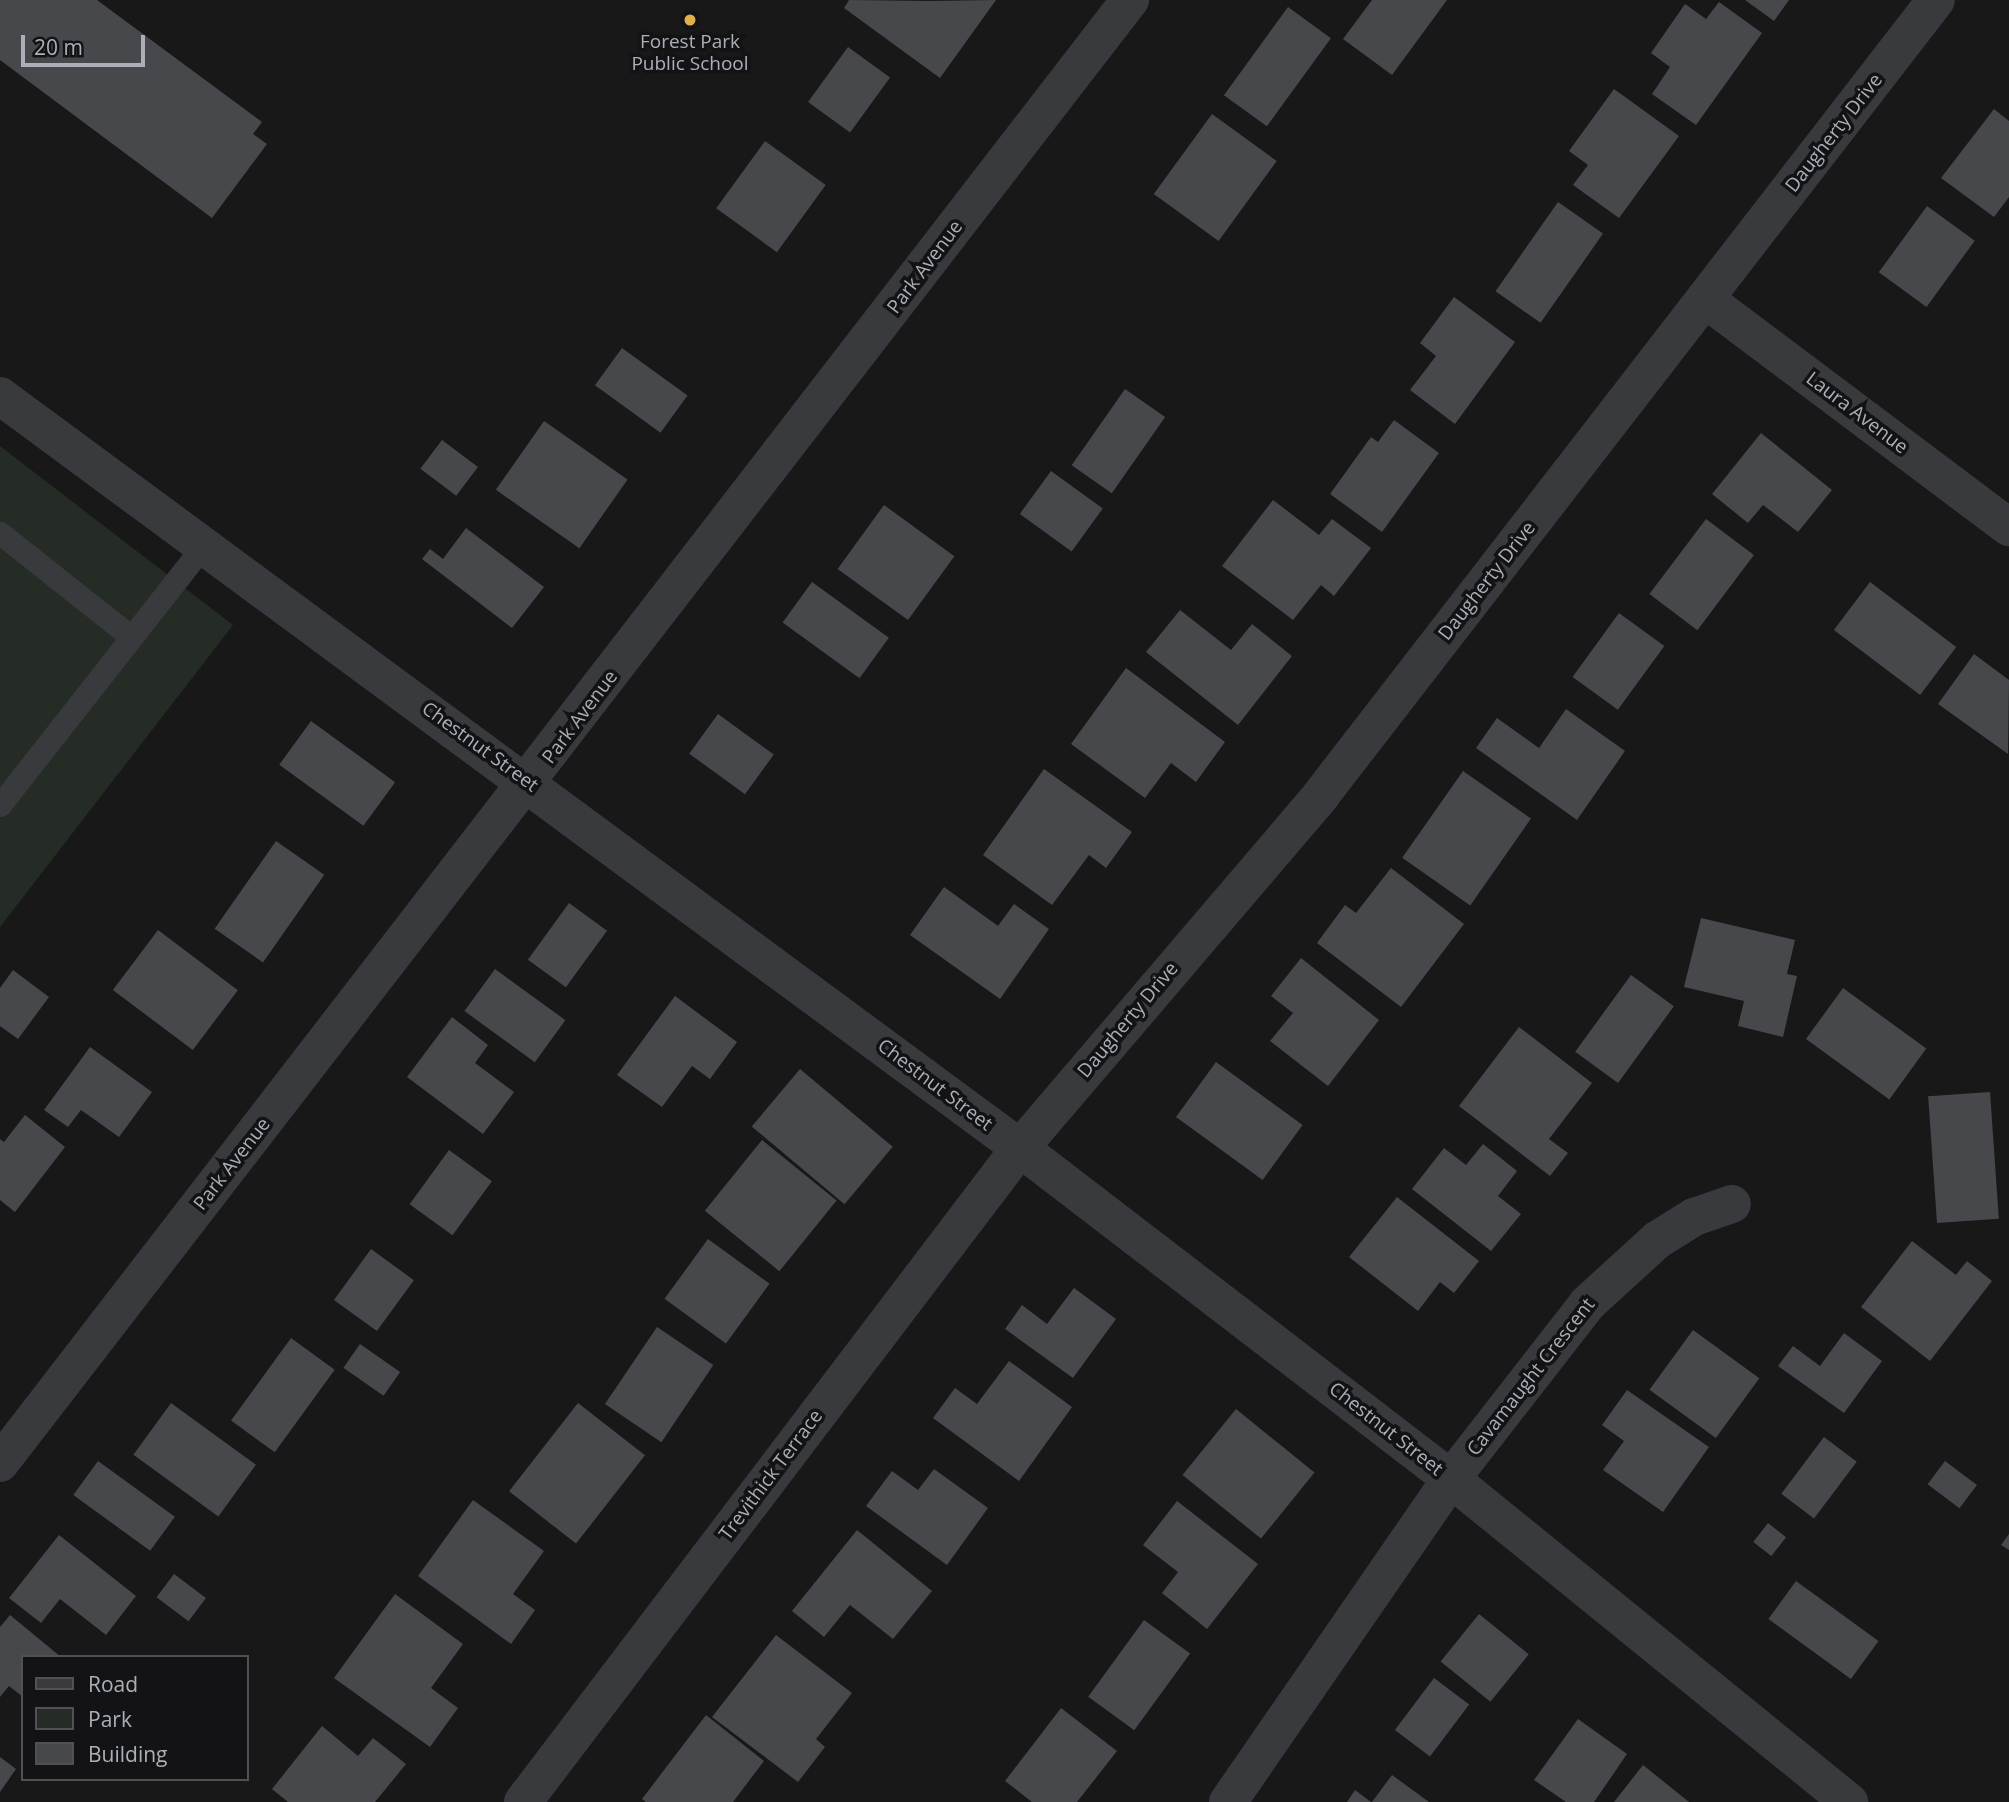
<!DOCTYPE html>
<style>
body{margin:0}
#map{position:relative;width:2009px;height:1802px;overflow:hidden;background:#181819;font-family:"Open Sans",sans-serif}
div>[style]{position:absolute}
.green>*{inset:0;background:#242c25}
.building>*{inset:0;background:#47484c;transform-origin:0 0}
.service>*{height:23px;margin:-11.5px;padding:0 11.5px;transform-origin:11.5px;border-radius:11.5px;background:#393a3e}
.minor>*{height:38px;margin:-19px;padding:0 19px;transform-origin:19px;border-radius:19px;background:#393a3e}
.tertiary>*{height:38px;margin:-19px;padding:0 19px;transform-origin:19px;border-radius:19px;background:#393a3e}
.dots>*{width:19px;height:19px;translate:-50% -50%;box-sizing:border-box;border:4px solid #131315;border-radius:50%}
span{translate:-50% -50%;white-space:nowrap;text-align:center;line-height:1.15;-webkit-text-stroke:7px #131315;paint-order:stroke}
.poi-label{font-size:19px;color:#abafb8}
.street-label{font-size:19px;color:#abafb8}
.legend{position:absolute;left:21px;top:1655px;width:228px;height:126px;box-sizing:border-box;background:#131315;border:2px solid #505156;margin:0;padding:9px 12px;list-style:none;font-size:21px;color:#abafb8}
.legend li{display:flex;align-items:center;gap:14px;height:35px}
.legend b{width:35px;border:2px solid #505156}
.scale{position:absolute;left:21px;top:35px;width:124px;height:32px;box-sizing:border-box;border:4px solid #abafb8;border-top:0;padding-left:9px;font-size:21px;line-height:24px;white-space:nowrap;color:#abafb8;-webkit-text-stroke:5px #131315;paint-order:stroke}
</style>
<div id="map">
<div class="green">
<div style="clip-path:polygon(0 446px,233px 625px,0 927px)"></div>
</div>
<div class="building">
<div style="clip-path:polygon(0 0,97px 0,262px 122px,253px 134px,267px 144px,212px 218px,0 60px)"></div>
<div style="clip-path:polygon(849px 0,928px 1px,996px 0,940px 78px,844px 8px)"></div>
<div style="clip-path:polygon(1372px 0,1447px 0,1392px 75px,1343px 39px)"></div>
<div style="clip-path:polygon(1745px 0,1789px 0,1774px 21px)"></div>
<div style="clip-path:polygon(1719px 2px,1762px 33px,1696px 125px,1652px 94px,1670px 67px,1651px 53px,1685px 4px,1706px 19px)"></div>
<div style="left:1288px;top:7px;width:53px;height:109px;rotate:36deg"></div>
<div style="left:848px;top:47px;width:52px;height:68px;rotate:36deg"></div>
<div style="clip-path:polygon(1614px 89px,1679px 136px,1619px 218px,1573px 185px,1588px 165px,1569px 151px)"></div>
<div style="clip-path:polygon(1994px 109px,2009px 121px,2009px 197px,1994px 217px,1941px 178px)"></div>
<div style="left:1212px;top:114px;width:80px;height:99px;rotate:36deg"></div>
<div style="left:765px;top:141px;width:75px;height:83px;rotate:36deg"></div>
<div style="left:1558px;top:202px;width:55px;height:109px;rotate:35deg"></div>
<div style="left:1927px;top:206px;width:59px;height:82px;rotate:36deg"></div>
<div style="clip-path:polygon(1454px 297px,1515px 342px,1455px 424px,1410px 390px,1436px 356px,1420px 343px)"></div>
<div style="left:622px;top:348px;width:81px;height:46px;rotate:36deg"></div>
<div style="left:1125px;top:389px;width:49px;height:93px;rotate:35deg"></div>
<div style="clip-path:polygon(1394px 420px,1439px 453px,1382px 532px,1330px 494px,1371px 437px,1378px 442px)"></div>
<div style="left:544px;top:421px;width:102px;height:84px;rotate:35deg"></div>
<div style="clip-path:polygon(1761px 433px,1832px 490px,1798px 532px,1763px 505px,1748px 523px,1712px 494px)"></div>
<div style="left:442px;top:440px;width:45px;height:36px;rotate:37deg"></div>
<div style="left:1051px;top:471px;width:64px;height:53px;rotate:36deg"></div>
<div style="clip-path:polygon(1273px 500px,1319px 535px,1332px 519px,1371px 548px,1334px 596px,1321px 585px,1293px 620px,1222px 566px)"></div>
<div style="left:884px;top:505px;width:87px;height:79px;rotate:36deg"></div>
<div style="left:1706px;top:519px;width:60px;height:94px;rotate:37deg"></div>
<div style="clip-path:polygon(466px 528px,544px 587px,512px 628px,422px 559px,430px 549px,443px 559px)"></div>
<div style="left:812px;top:582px;width:95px;height:50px;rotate:36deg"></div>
<div style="left:1870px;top:582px;width:108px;height:60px;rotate:37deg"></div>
<div style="clip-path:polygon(1180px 610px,1231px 650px,1252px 624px,1292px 656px,1238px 725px,1146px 652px)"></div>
<div style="left:1619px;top:613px;width:56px;height:79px;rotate:36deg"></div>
<div style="clip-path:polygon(1974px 654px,2009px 680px,2008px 754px,1938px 704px)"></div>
<div style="clip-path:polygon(1126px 668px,1225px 742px,1196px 782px,1171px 763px,1145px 798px,1071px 744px)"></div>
<div style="clip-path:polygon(1566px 709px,1625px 751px,1577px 820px,1476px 748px,1497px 718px,1539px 748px)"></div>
<div style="left:718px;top:714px;width:69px;height:49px;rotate:36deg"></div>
<div style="left:311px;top:721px;width:104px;height:54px;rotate:36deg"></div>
<div style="clip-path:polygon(1044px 769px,1132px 832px,1106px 868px,1089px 855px,1052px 905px,983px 855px)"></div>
<div style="left:1463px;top:771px;width:83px;height:106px;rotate:35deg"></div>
<div style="left:276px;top:841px;width:59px;height:107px;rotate:35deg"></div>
<div style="clip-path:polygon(1391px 868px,1464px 924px,1401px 1007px,1317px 943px,1345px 905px,1356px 913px)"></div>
<div style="clip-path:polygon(944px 887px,998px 926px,1014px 904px,1049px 929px,1000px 999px,910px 935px)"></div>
<div style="left:569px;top:903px;width:47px;height:70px;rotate:36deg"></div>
<div style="clip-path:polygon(1701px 918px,1795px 940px,1787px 974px,1797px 976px,1783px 1037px,1738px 1026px,1744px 1001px,1684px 987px)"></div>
<div style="left:158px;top:930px;width:100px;height:75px;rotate:37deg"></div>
<div style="clip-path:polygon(1301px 958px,1379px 1020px,1328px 1086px,1270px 1041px,1293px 1013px,1271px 996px)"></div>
<div style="left:495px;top:969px;width:87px;height:52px;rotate:36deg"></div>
<div style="clip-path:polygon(13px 970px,49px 997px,18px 1039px,0 1026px,0 988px)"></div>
<div style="left:1631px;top:975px;width:53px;height:95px;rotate:36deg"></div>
<div style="left:1843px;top:988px;width:103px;height:63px;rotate:36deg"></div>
<div style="clip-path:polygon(675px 996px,737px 1042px,710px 1079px,692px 1066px,662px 1107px,617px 1075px)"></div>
<div style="clip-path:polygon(452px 1017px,488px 1045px,475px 1063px,514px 1092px,483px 1134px,407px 1077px)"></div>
<div style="clip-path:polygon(1519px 1027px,1592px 1083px,1549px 1139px,1568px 1153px,1550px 1176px,1459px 1106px)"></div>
<div style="clip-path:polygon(90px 1047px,152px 1092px,119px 1137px,81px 1110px,68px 1127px,44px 1110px)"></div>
<div style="left:1216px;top:1062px;width:107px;height:68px;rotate:36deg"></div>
<div style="left:800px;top:1069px;width:121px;height:75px;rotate:40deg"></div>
<div style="left:1990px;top:1092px;width:127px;height:62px;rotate:86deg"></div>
<div style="clip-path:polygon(25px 1115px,65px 1147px,15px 1212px,0 1200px,0 1139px,4px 1142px)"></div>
<div style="left:762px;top:1140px;width:96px;height:91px;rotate:39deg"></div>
<div style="clip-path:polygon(1483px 1144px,1517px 1171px,1498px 1196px,1521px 1214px,1491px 1251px,1412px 1189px,1444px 1148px,1466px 1165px)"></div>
<div style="left:449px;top:1150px;width:53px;height:67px;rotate:36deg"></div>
<div style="clip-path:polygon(1397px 1197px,1479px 1261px,1454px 1293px,1440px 1282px,1418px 1311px,1349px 1257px)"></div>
<div style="left:708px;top:1239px;width:76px;height:74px;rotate:36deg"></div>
<div style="clip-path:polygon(1912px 1241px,1956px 1275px,1967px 1261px,1992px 1281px,1930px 1361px,1861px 1307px)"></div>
<div style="left:371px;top:1249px;width:53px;height:63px;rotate:36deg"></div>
<div style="clip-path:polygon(1074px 1288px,1116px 1319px,1073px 1378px,1005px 1329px,1022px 1305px,1047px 1324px)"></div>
<div style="left:657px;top:1327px;width:68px;height:93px;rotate:34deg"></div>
<div style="left:1693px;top:1330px;width:82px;height:74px;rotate:36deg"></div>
<div style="clip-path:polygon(1844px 1333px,1882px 1361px,1844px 1413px,1778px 1366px,1793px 1346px,1820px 1366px)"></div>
<div style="left:291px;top:1338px;width:54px;height:102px;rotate:36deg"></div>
<div style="left:360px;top:1344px;width:49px;height:29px;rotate:35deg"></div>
<div style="clip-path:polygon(1009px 1361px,1072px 1407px,1019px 1481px,933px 1418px,955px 1388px,977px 1404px)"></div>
<div style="clip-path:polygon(1627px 1390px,1709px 1447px,1663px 1512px,1603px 1470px,1624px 1441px,1602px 1425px)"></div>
<div style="left:171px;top:1403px;width:105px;height:64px;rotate:36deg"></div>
<div style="left:578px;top:1403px;width:85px;height:112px;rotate:38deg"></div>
<div style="left:1236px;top:1409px;width:101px;height:85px;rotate:39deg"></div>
<div style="left:1824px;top:1437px;width:41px;height:71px;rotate:37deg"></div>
<div style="left:98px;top:1461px;width:95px;height:42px;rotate:36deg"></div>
<div style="left:1945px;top:1461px;width:40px;height:29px;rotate:37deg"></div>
<div style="clip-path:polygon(934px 1469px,988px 1508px,947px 1565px,866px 1506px,892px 1471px,918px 1490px)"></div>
<div style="clip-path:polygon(473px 1500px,544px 1551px,513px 1594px,535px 1610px,511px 1644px,418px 1576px)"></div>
<div style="clip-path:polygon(1177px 1501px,1258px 1564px,1207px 1629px,1162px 1593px,1178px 1572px,1143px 1545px)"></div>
<div style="left:1768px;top:1523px;width:23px;height:24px;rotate:38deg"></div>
<div style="clip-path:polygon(857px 1530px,932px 1591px,893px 1639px,850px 1605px,824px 1637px,792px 1611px)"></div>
<div style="clip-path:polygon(2009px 1534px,2009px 1550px,2001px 1545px)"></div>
<div style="clip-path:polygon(59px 1535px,136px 1596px,106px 1635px,60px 1599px,41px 1623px,9px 1598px)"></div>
<div style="left:174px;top:1574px;width:40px;height:29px;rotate:37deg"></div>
<div style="left:1796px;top:1581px;width:102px;height:47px;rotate:36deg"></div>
<div style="clip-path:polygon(395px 1594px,463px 1644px,431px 1688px,458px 1708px,430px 1747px,334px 1678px)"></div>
<div style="left:1479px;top:1614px;width:64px;height:61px;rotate:39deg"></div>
<div style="clip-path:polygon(10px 1615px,61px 1657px,23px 1657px,23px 1697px,9px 1686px,0 1697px,0 1627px)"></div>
<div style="left:1144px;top:1620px;width:57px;height:95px;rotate:36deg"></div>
<div style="clip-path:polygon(776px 1635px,852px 1693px,816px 1739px,825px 1747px,798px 1782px,712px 1717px)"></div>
<div style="left:1434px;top:1678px;width:44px;height:65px;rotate:37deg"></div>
<div style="clip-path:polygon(1061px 1708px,1117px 1751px,1077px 1802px,1032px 1802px,1005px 1781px)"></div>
<div style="clip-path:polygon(706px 1715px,764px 1761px,733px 1802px,646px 1802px,642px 1799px)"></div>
<div style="clip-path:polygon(1578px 1719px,1627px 1754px,1594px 1802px,1566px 1802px,1534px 1780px)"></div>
<div style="clip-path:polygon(322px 1726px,358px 1756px,373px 1738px,406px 1764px,375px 1802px,288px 1802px,272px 1789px)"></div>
<div style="clip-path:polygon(0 1757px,16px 1769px,0 1792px)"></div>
<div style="clip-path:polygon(1643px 1765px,1689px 1802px,1614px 1802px)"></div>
<div style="clip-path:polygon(1392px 1775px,1429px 1802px,1372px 1802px)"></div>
<div style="clip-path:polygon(1355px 1790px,1371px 1802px,1347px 1802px)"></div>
</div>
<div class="service">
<div style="left:0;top:533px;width:167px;rotate:38.4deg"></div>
<div style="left:0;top:805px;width:330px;rotate:-51.9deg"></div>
</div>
<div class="minor">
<div style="left:1705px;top:299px;width:380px;rotate:36.9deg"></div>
<div style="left:0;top:1463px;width:1849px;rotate:-52.32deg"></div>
<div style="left:523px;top:1802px;width:821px;rotate:-52.77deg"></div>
<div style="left:1020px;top:1148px;width:464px;rotate:-49.5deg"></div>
<div style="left:1321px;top:795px;width:1005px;rotate:-52.28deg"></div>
<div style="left:1228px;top:1802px;width:393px;rotate:-55.4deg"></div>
<div style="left:1451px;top:1479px;width:222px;rotate:-52.1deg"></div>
<div style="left:1587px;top:1304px;width:95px;rotate:-42.4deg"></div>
<div style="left:1657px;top:1240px;width:44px;rotate:-31.9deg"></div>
<div style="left:1694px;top:1217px;width:40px;rotate:-18.9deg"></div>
</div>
<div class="tertiary">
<div style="left:0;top:396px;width:1267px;rotate:36.4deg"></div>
<div style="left:1020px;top:1148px;width:543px;rotate:37.52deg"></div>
<div style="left:1451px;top:1479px;width:513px;rotate:39.06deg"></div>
</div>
<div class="dots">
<div style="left:690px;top:20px;background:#e1b149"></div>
</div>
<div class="poi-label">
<span style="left:690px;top:53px">Forest Park<br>Public School</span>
</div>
<div class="street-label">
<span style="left:1834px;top:133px;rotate:-52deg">Daugherty Drive</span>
<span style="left:925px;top:267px;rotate:-53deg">Park Avenue</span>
<span style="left:1857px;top:413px;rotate:37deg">Laura Avenue</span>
<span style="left:1487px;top:581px;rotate:-52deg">Daugherty Drive</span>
<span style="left:580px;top:717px;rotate:-53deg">Park Avenue</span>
<span style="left:480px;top:747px;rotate:36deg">Chestnut Street</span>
<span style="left:1128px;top:1020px;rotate:-50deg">Daugherty Drive</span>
<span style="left:935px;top:1085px;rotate:37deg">Chestnut Street</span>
<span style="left:232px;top:1164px;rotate:-52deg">Park Avenue</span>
<span style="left:1531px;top:1377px;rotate:-52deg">Cavamaught Crescent</span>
<span style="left:1386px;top:1429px;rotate:38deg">Chestnut Street</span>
<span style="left:771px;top:1475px;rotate:-53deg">Trevithick Terrace</span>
</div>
<ul class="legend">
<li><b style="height:9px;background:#393a3e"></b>Road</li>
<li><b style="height:19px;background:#242c25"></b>Park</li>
<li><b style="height:19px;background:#47484c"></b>Building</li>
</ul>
<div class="scale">20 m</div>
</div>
